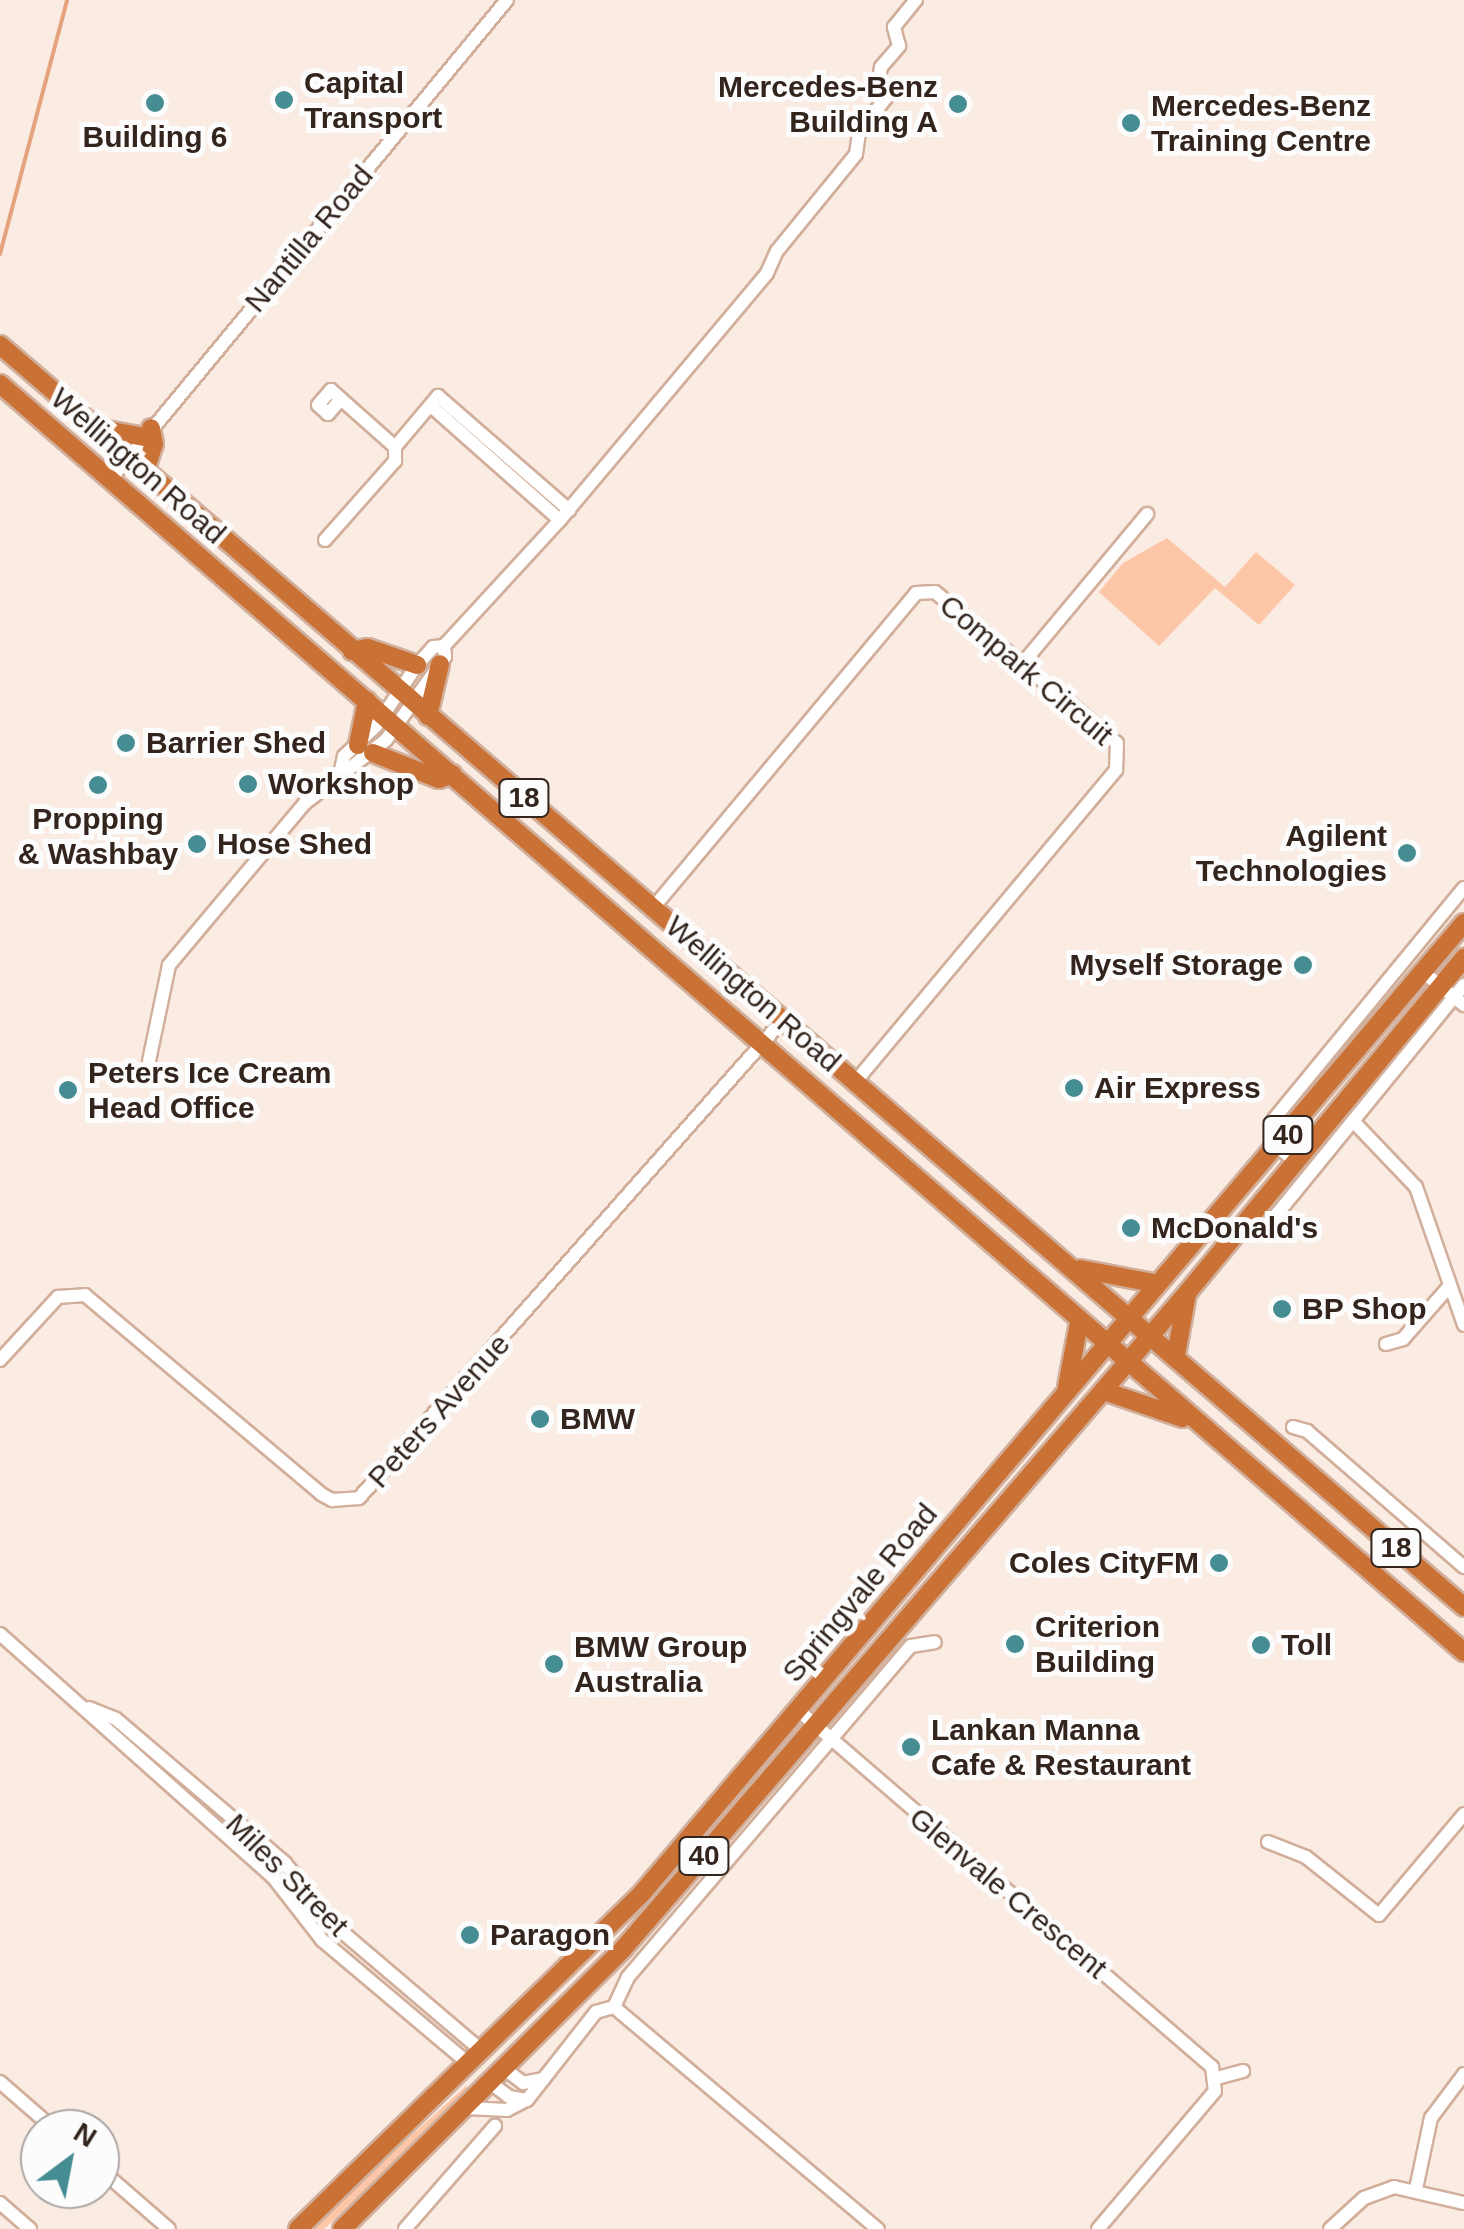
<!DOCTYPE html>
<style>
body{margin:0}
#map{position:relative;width:1464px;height:2229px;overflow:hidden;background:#faebe3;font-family:Helvetica,sans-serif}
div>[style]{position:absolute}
.green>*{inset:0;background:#fdc6a7}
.stream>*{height:4px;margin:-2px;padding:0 2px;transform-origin:2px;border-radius:2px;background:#e4a37c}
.roads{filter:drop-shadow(2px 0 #d1af9b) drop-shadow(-2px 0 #d1af9b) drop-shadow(0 2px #d1af9b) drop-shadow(0 -2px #d1af9b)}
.minor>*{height:12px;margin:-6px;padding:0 6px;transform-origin:6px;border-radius:6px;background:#fff}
.highway>*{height:18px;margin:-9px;padding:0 9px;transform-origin:9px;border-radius:9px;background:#ca7135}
.dots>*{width:28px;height:28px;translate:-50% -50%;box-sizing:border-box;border:5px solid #fcfcfc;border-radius:50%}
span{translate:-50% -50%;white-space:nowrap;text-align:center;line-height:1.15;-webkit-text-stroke:10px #fcfcfc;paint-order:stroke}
.shield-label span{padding:2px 8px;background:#fcfcfc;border:2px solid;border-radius:8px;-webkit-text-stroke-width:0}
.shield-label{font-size:28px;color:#33251d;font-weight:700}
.poi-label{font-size:30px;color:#33251d;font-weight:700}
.left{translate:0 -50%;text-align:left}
.right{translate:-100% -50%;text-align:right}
.street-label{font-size:30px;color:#33251d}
.north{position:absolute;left:20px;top:2109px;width:100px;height:100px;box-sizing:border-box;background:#fcfcfc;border:2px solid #aca6a3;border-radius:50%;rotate:32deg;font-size:28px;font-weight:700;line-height:40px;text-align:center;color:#33251d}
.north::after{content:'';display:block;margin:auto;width:35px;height:45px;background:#458d92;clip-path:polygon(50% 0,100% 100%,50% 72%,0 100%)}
</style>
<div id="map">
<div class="green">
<div style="clip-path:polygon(1167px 538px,1225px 587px,1256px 552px,1295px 585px,1259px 625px,1215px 588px,1159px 646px,1099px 592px,1123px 563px)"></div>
<div style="clip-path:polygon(467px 2085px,465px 2098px,324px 2229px,308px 2229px)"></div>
</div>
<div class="stream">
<div style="left:0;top:254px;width:263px;rotate:-75.2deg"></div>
</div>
<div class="roads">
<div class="minor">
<div style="left:341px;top:399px;width:20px;rotate:131deg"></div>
<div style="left:328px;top:414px;width:13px;rotate:-138deg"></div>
<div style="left:318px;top:405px;width:20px;rotate:-49deg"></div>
<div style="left:331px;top:390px;width:13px;rotate:42deg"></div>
<div style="left:341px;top:399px;width:72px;rotate:41.6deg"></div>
<div style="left:431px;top:406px;width:172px;rotate:41.5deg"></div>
<div style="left:111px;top:479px;width:621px;rotate:-50.42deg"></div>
<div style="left:325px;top:540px;width:106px;rotate:-48.5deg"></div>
<div style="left:395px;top:461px;width:14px;rotate:-90deg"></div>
<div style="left:395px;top:447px;width:67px;rotate:-49.9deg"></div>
<div style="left:438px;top:396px;width:174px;rotate:41deg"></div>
<div style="left:1023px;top:663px;width:194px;rotate:-50.2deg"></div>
<div style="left:341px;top:770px;width:14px;rotate:-78deg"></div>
<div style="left:344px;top:756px;width:44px;rotate:-43.2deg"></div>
<div style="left:376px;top:726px;width:73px;rotate:-56.1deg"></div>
<div style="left:417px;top:665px;width:24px;rotate:-48deg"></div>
<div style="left:433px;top:647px;width:11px;rotate:-5deg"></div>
<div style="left:444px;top:646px;width:171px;rotate:-47.4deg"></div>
<div style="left:560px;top:520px;width:322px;rotate:-50deg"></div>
<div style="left:767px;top:273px;width:24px;rotate:-66deg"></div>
<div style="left:777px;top:251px;width:125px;rotate:-50.8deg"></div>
<div style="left:856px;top:154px;width:22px;rotate:-82deg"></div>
<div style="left:859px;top:132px;width:43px;rotate:-51.5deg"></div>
<div style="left:886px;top:98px;width:16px;rotate:-120deg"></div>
<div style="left:878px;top:84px;width:17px;rotate:-80deg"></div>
<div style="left:881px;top:67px;width:28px;rotate:-49deg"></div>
<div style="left:899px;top:46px;width:20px;rotate:-105deg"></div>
<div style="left:894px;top:27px;width:35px;rotate:-51deg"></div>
<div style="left:653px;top:908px;width:410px;rotate:-50.1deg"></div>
<div style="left:916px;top:593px;width:19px;rotate:-3deg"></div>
<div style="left:935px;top:592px;width:184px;rotate:39.5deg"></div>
<div style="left:1077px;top:709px;width:52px;rotate:40.4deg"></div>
<div style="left:1117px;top:743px;width:27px;rotate:92deg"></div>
<div style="left:1116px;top:770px;width:405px;rotate:129.9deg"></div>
<div style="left:1423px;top:972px;width:53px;rotate:38.8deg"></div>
<div style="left:149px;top:1061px;width:98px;rotate:-78.2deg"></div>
<div style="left:169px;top:965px;width:212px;rotate:-50deg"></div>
<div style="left:305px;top:803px;width:103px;rotate:-37.9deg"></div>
<div style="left:386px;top:740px;width:102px;rotate:-54.6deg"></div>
<div style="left:445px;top:657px;width:11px;rotate:-95deg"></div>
<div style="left:1353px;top:1121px;width:91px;rotate:46.3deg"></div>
<div style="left:1416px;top:1187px;width:146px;rotate:70.8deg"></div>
<div style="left:1295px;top:1161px;width:22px;rotate:-141deg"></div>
<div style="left:1278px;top:1147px;width:28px;rotate:-98deg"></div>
<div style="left:1274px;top:1119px;width:299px;rotate:-50.6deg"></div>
<div style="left:1273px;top:1219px;width:302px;rotate:-50.8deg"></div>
<div style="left:1386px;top:1344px;width:18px;rotate:-16deg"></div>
<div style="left:1403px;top:1339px;width:67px;rotate:-48.7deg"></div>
<div style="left:0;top:1360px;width:86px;rotate:-47.4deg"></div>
<div style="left:58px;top:1297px;width:27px;rotate:-4deg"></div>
<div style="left:85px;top:1295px;width:309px;rotate:40.1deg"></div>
<div style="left:321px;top:1494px;width:13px;rotate:29deg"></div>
<div style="left:332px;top:1500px;width:27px;rotate:-4deg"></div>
<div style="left:359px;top:1498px;width:639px;rotate:-48.43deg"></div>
<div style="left:1293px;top:1427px;width:15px;rotate:16deg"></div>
<div style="left:1307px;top:1431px;width:208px;rotate:40.9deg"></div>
<div style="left:0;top:1634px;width:365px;rotate:41.7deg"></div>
<div style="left:273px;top:1877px;width:80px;rotate:52.1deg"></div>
<div style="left:322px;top:1940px;width:192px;rotate:40.1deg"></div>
<div style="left:89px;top:1708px;width:29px;rotate:22deg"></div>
<div style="left:116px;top:1719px;width:222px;rotate:40.4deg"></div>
<div style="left:285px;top:1863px;width:79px;rotate:51.7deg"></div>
<div style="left:334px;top:1925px;width:194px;rotate:40.4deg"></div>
<div style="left:798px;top:1710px;width:547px;rotate:40.77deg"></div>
<div style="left:1212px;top:2067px;width:24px;rotate:83deg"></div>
<div style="left:1215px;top:2091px;width:181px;rotate:130.3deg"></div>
<div style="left:1268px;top:1842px;width:41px;rotate:21.5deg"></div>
<div style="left:1306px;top:1857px;width:93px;rotate:38.5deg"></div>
<div style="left:1379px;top:1915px;width:132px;rotate:-49.9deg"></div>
<div style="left:614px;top:2007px;width:33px;rotate:-65deg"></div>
<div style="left:628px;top:1977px;width:435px;rotate:-49.5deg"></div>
<div style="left:911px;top:1646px;width:24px;rotate:-9deg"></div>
<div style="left:614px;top:2007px;width:345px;rotate:40.1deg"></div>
<div style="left:506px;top:2070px;width:21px;rotate:37deg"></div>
<div style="left:523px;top:2083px;width:21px;rotate:-11deg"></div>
<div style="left:1217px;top:2078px;width:27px;rotate:-15deg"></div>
<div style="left:0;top:2082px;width:72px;rotate:41deg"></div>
<div style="left:492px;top:2084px;width:21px;rotate:37deg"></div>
<div style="left:509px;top:2097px;width:18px;rotate:9deg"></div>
<div style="left:527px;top:2100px;width:112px;rotate:-51.9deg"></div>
<div style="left:596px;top:2012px;width:19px;rotate:-16deg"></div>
<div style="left:467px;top:2108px;width:40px;rotate:2.9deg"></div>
<div style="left:507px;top:2110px;width:22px;rotate:-27deg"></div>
<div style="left:100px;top:2169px;width:91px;rotate:41deg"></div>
<div style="left:1416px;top:2189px;width:73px;rotate:-78.1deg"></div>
<div style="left:1431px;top:2118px;width:55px;rotate:-53.1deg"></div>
<div style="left:0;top:2203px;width:40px;rotate:41deg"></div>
<div style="left:405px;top:2229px;width:137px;rotate:-48.9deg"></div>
<div style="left:1330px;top:2229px;width:46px;rotate:-42.4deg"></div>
<div style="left:1364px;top:2198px;width:32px;rotate:-20deg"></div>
<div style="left:1394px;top:2187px;width:72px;rotate:12.9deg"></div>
</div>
<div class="highway">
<div style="left:0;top:345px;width:1933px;rotate:40.76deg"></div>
<div style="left:0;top:384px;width:1937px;rotate:40.9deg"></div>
<div style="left:95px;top:428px;width:51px;rotate:10.2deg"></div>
<div style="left:145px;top:471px;width:28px;rotate:-72deg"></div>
<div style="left:154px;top:444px;width:16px;rotate:-101deg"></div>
<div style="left:352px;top:651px;width:16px;rotate:-11deg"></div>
<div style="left:368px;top:648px;width:52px;rotate:19.1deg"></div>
<div style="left:428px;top:716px;width:53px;rotate:-77deg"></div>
<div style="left:358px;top:745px;width:45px;rotate:-78.4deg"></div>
<div style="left:373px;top:753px;width:71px;rotate:21.5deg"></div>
<div style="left:439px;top:779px;width:14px;rotate:-21deg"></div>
<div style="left:1080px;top:1269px;width:79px;rotate:10.9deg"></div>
<div style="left:1176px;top:1355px;width:62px;rotate:-79.8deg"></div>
<div style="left:1067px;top:1387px;width:65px;rotate:-79.4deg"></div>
<div style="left:1104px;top:1391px;width:83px;rotate:18.9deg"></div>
<div style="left:298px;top:2229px;width:482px;rotate:-44.3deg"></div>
<div style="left:643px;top:1892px;width:1270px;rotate:-49.73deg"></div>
<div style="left:342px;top:2229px;width:397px;rotate:-44.9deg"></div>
<div style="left:623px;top:1949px;width:865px;rotate:-49.31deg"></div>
<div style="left:1187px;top:1293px;width:435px;rotate:-50.4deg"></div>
</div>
</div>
<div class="dots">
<div style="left:284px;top:100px;background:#458d92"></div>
<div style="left:155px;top:103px;background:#458d92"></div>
<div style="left:958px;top:104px;background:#458d92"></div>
<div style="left:1131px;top:123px;background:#458d92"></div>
<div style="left:126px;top:743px;background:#458d92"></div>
<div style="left:248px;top:784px;background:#458d92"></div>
<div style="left:98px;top:785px;background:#458d92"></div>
<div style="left:197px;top:844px;background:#458d92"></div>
<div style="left:1407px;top:853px;background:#458d92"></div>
<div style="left:1303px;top:965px;background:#458d92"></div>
<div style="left:1074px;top:1088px;background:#458d92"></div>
<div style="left:68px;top:1090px;background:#458d92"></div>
<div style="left:1131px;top:1228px;background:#458d92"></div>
<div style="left:1282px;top:1309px;background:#458d92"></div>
<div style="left:540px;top:1419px;background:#458d92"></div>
<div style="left:1219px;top:1563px;background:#458d92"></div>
<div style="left:1015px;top:1644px;background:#458d92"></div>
<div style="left:1261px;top:1645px;background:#458d92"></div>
<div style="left:554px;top:1664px;background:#458d92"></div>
<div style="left:911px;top:1747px;background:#458d92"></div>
<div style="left:470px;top:1935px;background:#458d92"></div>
</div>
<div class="shield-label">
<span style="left:524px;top:798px">18</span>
<span style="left:1288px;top:1135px">40</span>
<span style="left:1396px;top:1548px">18</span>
<span style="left:704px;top:1856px">40</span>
</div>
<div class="poi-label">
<span class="left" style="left:304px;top:100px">Capital<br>Transport</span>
<span class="right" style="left:938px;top:104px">Mercedes-Benz<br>Building A</span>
<span class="left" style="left:1151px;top:123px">Mercedes-Benz<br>Training Centre</span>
<span style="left:155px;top:137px">Building 6</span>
<span class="left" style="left:146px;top:743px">Barrier Shed</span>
<span class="left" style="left:268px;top:784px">Workshop</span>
<span style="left:98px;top:836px">Propping<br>&amp; Washbay</span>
<span class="right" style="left:1387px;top:853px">Agilent<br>Technologies</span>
<span class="left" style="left:217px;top:844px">Hose Shed</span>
<span class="right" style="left:1283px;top:965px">Myself Storage</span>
<span class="left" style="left:88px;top:1090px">Peters Ice Cream<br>Head Office</span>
<span class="left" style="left:1094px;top:1088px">Air Express</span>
<span class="left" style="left:1151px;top:1228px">McDonald's</span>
<span class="left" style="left:1302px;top:1309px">BP Shop</span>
<span class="left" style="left:560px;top:1419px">BMW</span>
<span class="right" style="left:1199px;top:1563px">Coles CityFM</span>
<span class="left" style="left:1035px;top:1644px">Criterion<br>Building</span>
<span class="left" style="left:1281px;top:1645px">Toll</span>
<span class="left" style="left:574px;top:1664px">BMW Group<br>Australia</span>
<span class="left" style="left:931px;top:1747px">Lankan Manna<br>Cafe &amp; Restaurant</span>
<span class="left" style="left:490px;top:1935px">Paragon</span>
</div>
<div class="street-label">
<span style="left:309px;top:239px;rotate:-50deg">Nantilla Road</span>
<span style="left:138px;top:466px;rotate:41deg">Wellington Road</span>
<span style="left:1026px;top:670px;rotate:40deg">Compark Circuit</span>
<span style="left:753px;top:994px;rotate:41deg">Wellington Road</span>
<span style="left:439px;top:1411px;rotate:-48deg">Peters Avenue</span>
<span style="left:860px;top:1593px;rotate:-50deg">Springvale Road</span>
<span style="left:287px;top:1875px;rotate:45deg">Miles Street</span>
<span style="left:1008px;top:1893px;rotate:40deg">Glenvale Crescent</span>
</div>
<div class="north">N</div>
</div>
